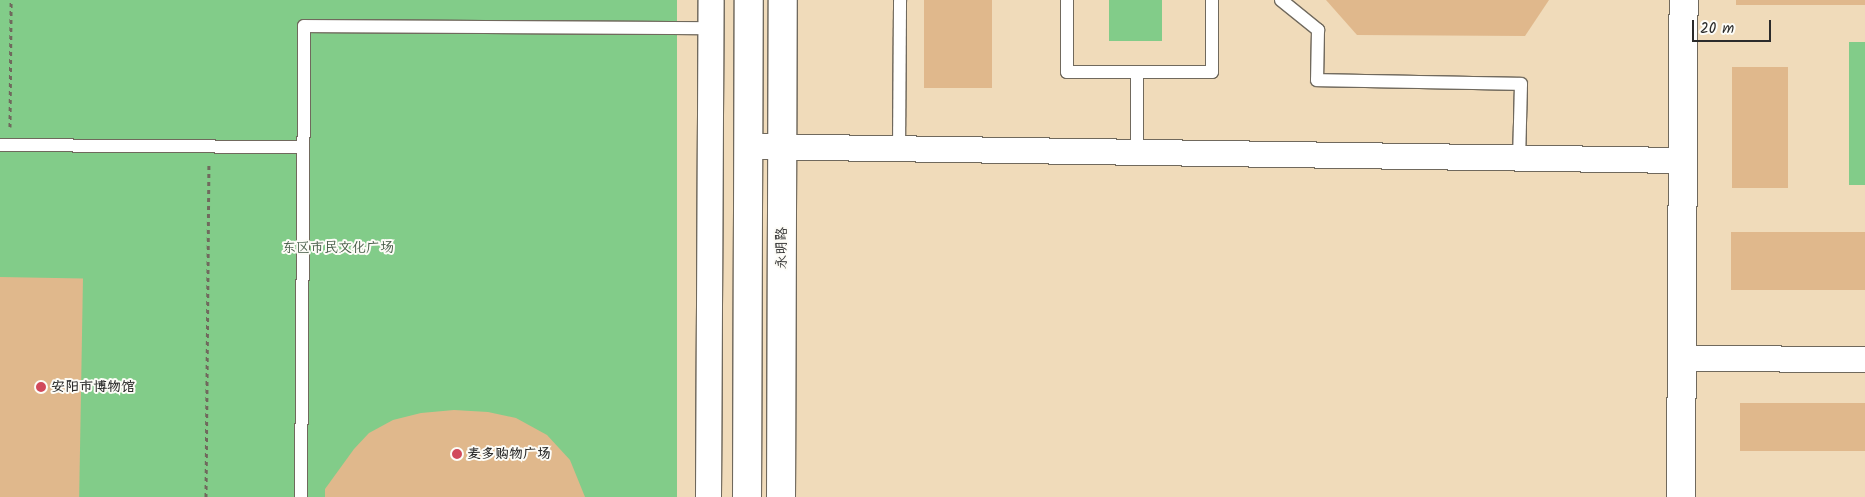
<!DOCTYPE html>
<meta charset="utf-8">
<style>
body{margin:0}
#map{position:relative;width:1865px;height:497px;overflow:hidden;background:#f0dbba;font-family:Kalam,"LXGW WenKai TC",sans-serif}
div>[style]{position:absolute}
.green>*{inset:0;background:#82cc89;transform-origin:0 0}
.building>*{inset:0;background:#e0b88c;transform-origin:0 0}
.path>*{height:3px;margin-top:-1.5px;transform-origin:0;background:repeating-linear-gradient(90deg,#70695d 0 4px,transparent 0 8px)}
.roads{filter:drop-shadow(1px 0 #70695d) drop-shadow(-1px 0 #70695d) drop-shadow(0 1px #70695d) drop-shadow(0 -1px #70695d)}
.lane>*{height:12px;margin:-6px;padding:0 6px;transform-origin:6px;border-radius:6px;background:#fff}
.street>*{height:25px;margin:-12.5px;padding:0 12.5px;transform-origin:12.5px;border-radius:12.5px;background:#fff}
.secondary>*{height:28px;margin:-14px;padding:0 14px;transform-origin:14px;border-radius:14px;background:#fff}
.dots>*{width:14px;height:14px;translate:-50% -50%;box-sizing:border-box;border:2px solid #fdfcf7;border-radius:50%}
span{translate:-50% -50%;white-space:nowrap;text-align:center;line-height:1.15;-webkit-text-stroke:4px #fdfcf7;paint-order:stroke}
.park-label{font-size:14px;color:#455b47}
.street-label{font-size:14px;color:#2b2b2b}
.poi-label{font-size:14px;color:#2b2b2b;font-weight:700}
.left{translate:0 -50%;text-align:left}
.scale{position:absolute;left:1692px;top:20px;width:79px;height:22px;box-sizing:border-box;border:2px solid #2b2b2b;border-top:0;padding-left:6px;font-size:15px;line-height:18px;white-space:nowrap;color:#2b2b2b;-webkit-text-stroke:4px #fdfcf7;paint-order:stroke}
</style>
<div id="map">
<div class="green">
<div style="left:0;top:0;width:677px;height:497px"></div>
<div style="left:1109px;top:0;width:53px;height:41px"></div>
<div style="left:1849px;top:42px;width:16px;height:143px"></div>
</div>
<div class="building">
<div style="left:924px;top:0;width:68px;height:88px"></div>
<div style="clip-path:polygon(1326px 0,1549px 0,1525px 36px,1357px 35px)"></div>
<div style="left:1736px;top:0;width:129px;height:5px"></div>
<div style="left:1732px;top:67px;width:56px;height:121px"></div>
<div style="left:1731px;top:232px;width:134px;height:58px"></div>
<div style="left:0;top:277px;width:83px;height:220px;rotate:1deg"></div>
<div style="left:1740px;top:403px;width:125px;height:48px"></div>
<div style="clip-path:polygon(454px 410px,488px 412px,516px 418px,547px 435px,570px 460px,585px 497px,325px 497px,325px 489px,354px 449px,369px 433px,393px 420px,421px 413px)"></div>
</div>
<div class="path">
<div style="left:10px;top:127px;width:127px;rotate:-89.5deg"></div>
<div style="left:206px;top:497px;width:333px;rotate:-89.5deg"></div>
</div>
<div class="roads">
<div class="lane">
<div style="left:1067px;top:0;width:72px;rotate:90deg"></div>
<div style="left:1067px;top:72px;width:145px"></div>
<div style="left:1212px;top:72px;width:72px;rotate:-90deg"></div>
<div style="left:1281px;top:0;width:48px;rotate:39deg"></div>
<div style="left:1318px;top:30px;width:50px;rotate:91.1deg"></div>
<div style="left:1317px;top:80px;width:204px;rotate:1.1deg"></div>
<div style="left:1521px;top:84px;width:74px;rotate:91.5deg"></div>
<div style="left:0;top:145px;width:303px;rotate:0.4deg"></div>
<div style="left:899px;top:149px;width:149px;rotate:-89.6deg"></div>
<div style="left:1137px;top:152px;width:80px;rotate:-90deg"></div>
<div style="left:301px;top:497px;width:471px;rotate:-89.6deg"></div>
<div style="left:304px;top:26px;width:407px;rotate:0.3deg"></div>
</div>
<div class="street">
<div style="left:748px;top:146px;width:935px;rotate:0.86deg"></div>
<div style="left:1682px;top:358px;width:183px;rotate:0.3deg"></div>
<div style="left:708px;top:497px;width:497px;rotate:-89.7deg"></div>
</div>
<div class="secondary">
<div style="left:747px;top:497px;width:497px;rotate:-89.8deg"></div>
<div style="left:781px;top:497px;width:497px;rotate:-89.8deg"></div>
<div style="left:1681px;top:497px;width:497px;rotate:-89.7deg"></div>
</div>
</div>
<div class="dots">
<div style="left:41px;top:387px;background:#d1495b"></div>
<div style="left:457px;top:454px;background:#d1495b"></div>
</div>
<div class="park-label">
<span style="left:338px;top:248px">东区市民文化广场</span>
</div>
<div class="street-label">
<span style="left:782px;top:248px;rotate:-90deg">永明路</span>
</div>
<div class="poi-label">
<span class="left" style="left:51px;top:387px">安阳市博物馆</span>
<span class="left" style="left:467px;top:454px">麦多购物广场</span>
</div>
<div class="scale">20 m</div>
</div>
